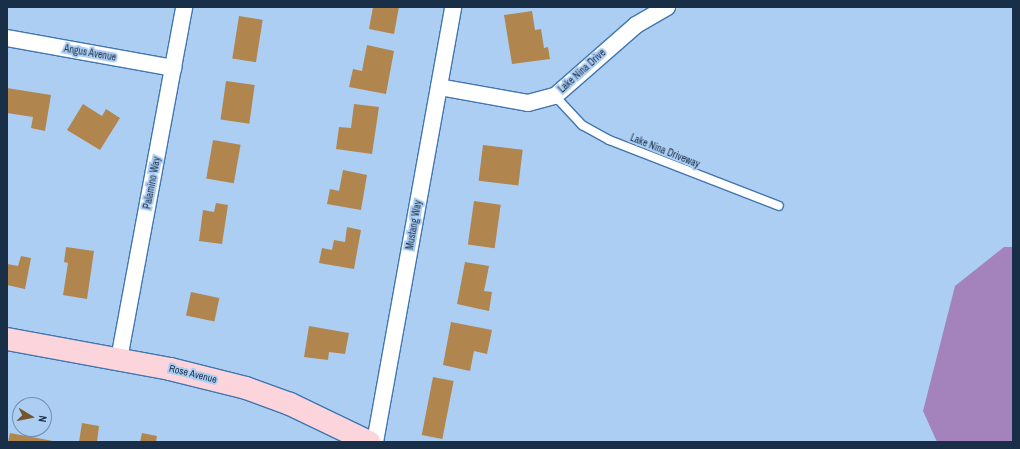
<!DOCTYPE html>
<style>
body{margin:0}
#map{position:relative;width:1020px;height:449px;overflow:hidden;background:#adcef3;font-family:"Archivo Narrow",sans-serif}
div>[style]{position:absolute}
.water>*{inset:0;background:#a482bb}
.building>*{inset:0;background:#b1854e;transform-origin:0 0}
.roads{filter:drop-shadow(1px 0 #4176af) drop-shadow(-1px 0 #4176af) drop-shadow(0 1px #4176af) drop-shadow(0 -1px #4176af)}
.lane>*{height:8px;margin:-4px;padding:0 4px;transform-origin:4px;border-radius:4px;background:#fff}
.street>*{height:16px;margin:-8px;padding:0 8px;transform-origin:8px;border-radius:8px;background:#fff}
.secondary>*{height:22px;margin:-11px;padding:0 11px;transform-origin:11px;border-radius:11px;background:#fcd5dc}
span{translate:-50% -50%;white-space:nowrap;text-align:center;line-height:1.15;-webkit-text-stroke:4px #adcef3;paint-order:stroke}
.street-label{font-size:10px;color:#192f48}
.frame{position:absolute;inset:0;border:8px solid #192f48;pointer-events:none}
.north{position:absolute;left:12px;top:397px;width:40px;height:40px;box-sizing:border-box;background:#adcef3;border:1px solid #728eaf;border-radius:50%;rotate:100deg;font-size:11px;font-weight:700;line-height:16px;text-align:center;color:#192f48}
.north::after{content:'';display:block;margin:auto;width:14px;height:18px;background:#75552b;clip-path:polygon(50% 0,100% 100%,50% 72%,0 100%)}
</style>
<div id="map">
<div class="water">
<div style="clip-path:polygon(1004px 247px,1013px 247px,1013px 442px,937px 442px,923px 411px,955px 286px)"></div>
</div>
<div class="building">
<div style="clip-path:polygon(373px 7px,399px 7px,394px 34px,369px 29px)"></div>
<div style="clip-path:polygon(532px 11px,535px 30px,541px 29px,544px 48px,548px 47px,550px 59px,512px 64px,504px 15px)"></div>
<div style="left:239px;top:16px;width:24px;height:43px;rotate:9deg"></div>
<div style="clip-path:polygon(367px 45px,394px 51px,386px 94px,349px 87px,353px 69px,362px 71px)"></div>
<div style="left:226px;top:81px;width:29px;height:39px;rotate:8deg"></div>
<div style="clip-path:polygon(7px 88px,51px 95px,45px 131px,31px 128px,33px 117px,7px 113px)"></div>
<div style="clip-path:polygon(83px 104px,102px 116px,106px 109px,120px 118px,100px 150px,67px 130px)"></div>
<div style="clip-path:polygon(354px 104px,379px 107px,372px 154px,336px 149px,339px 127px,351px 128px)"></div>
<div style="left:213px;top:140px;width:28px;height:39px;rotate:10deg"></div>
<div style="left:483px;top:145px;width:40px;height:36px;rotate:7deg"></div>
<div style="clip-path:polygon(343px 170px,367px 175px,361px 210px,327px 204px,330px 189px,339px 191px)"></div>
<div style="left:474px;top:201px;width:27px;height:44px;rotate:8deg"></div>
<div style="clip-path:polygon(216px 203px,228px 205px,222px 244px,199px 241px,203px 210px,214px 212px)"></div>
<div style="clip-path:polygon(347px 227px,361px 230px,354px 269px,319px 263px,322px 248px,332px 250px,334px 240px,345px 242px)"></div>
<div style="clip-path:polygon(66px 247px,94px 251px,87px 299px,63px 295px,68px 263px,64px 262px)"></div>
<div style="clip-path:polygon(21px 256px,31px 258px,25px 289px,7px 285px,7px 264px,18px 266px)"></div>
<div style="clip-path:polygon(465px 262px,489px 266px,484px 291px,492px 292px,489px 311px,457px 304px)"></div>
<div style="left:191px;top:292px;width:29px;height:24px;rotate:12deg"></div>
<div style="clip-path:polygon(451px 322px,492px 330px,487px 354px,474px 351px,470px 371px,443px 365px)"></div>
<div style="clip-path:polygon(309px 326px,349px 333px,345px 354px,329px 352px,328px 360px,304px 357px)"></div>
<div style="left:433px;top:377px;width:21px;height:59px;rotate:11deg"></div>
<div style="clip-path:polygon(82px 423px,99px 426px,97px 442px,79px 442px)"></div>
<div style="clip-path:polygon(10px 433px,53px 441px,53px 442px,8px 442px)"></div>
<div style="clip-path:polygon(142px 433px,157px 436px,156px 442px,140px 442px)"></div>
</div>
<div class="roads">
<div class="lane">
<div style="left:555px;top:96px;width:40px;rotate:47deg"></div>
<div style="left:582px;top:125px;width:31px;rotate:29deg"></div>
<div style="left:609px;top:140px;width:182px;rotate:21.2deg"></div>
</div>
<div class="street">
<div style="left:7px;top:38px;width:169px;rotate:10.2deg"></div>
<div style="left:439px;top:87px;width:90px;rotate:10.2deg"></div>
<div style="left:528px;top:103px;width:28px;rotate:-15deg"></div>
<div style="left:555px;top:96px;width:108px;rotate:-41.2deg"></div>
<div style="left:636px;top:25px;width:36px;rotate:-30deg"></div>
<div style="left:119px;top:359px;width:358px;rotate:-79.5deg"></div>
<div style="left:375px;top:442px;width:442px;rotate:-79.8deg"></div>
</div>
<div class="secondary">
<div style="left:7px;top:339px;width:166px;rotate:10.4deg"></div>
<div style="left:170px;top:369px;width:78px;rotate:14deg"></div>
<div style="left:246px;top:388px;width:47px;rotate:20deg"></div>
<div style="left:290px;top:404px;width:88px;rotate:25.7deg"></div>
</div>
</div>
<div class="street-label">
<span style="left:90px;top:53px;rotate:10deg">Angus Avenue</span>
<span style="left:582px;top:71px;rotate:-42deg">Lake Nina Drive</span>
<span style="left:665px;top:151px;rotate:22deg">Lake Nina Driveway</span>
<span style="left:152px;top:183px;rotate:-79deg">Palamino Way</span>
<span style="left:414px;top:225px;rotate:-80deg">Mustang Way</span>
<span style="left:193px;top:374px;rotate:14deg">Rose Avenue</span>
</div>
<div class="frame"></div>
<div class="north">N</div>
</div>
